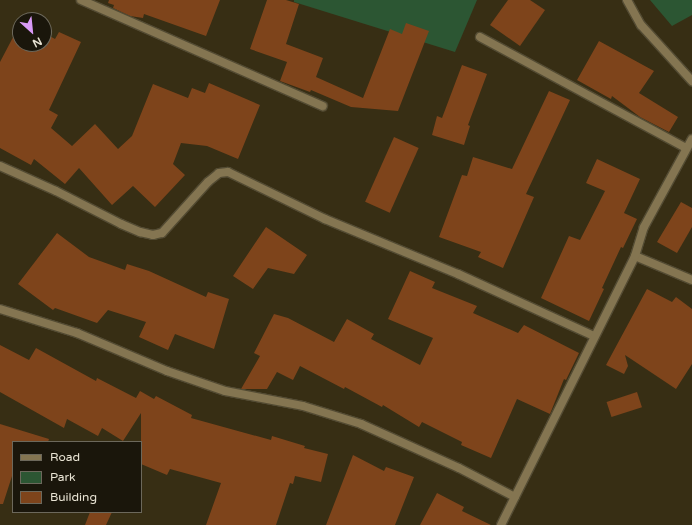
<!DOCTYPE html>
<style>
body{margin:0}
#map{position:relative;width:692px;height:525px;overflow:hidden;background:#372e14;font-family:"Varela Round",sans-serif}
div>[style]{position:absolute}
.green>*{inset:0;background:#2c5633}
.building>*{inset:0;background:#7e441b;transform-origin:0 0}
.roads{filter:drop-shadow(1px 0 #534b33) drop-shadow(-1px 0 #534b33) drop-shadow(0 1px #534b33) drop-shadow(0 -1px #534b33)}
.street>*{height:8px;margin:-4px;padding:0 4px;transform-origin:4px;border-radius:4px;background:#847551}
span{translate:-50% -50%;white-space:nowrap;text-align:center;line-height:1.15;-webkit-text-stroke:3px #1a160b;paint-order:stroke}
.legend{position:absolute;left:12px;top:441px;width:130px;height:72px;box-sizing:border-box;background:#1a160b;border:1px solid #6c685b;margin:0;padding:5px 7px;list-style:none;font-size:12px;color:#e8e3d3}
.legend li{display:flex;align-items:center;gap:8px;height:20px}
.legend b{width:20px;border:1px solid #6c685b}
.north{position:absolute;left:12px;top:12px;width:40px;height:40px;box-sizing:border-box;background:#1a160b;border:1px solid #6c685b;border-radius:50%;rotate:153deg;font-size:11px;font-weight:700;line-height:16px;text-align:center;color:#e8e3d3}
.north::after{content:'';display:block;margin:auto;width:14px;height:18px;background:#d99af7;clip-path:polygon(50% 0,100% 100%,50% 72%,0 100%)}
</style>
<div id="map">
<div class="green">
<div style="clip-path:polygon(294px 0,477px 0,455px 52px,294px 2px)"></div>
<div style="clip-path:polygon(650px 0,692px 0,692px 15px,672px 26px)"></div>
</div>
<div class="building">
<div style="clip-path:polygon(109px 0,220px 0,206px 36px,144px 14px,143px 18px,130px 16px,113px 8px,114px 5px,108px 3px)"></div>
<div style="clip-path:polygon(267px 0,286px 0,299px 4px,286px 44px,323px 58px,316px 77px,363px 98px,390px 29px,402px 34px,406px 23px,429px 31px,398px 111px,351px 107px,311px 90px,310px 92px,280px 81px,287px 62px,250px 49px)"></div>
<div style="clip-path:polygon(508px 0,530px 0,545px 10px,520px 46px,490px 25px)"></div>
<div style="clip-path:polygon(20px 24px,20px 44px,44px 44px,44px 33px,55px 39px,59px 32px,81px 42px,49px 110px,58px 115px,51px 128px,72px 146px,95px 124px,118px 149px,132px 136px,153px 84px,188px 98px,192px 88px,205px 93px,209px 83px,260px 105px,238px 159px,207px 146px,181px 143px,173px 164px,185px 175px,155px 207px,133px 186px,112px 205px,79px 168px,65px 184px,34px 159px,31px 165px,0 148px,0 62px)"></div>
<div style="clip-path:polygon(599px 41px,654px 71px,639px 93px,678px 117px,669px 132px,640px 117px,612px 96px,611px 99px,577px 80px)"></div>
<div style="clip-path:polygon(462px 65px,487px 74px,468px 125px,470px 126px,464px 145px,432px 135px,437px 116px,442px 118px)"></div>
<div style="clip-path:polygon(549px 91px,570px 100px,526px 194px,534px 197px,503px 268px,478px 257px,481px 252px,439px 237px,462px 175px,467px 176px,473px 157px,512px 169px)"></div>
<div style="left:394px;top:137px;width:27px;height:71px;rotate:24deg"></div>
<div style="clip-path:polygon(597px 159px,640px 179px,624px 213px,637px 219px,623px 248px,621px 247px,602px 288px,604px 289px,589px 321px,541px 298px,569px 236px,580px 240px,605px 191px,586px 183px)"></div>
<div style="clip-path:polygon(681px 202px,692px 208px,692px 227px,677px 253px,657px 242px)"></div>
<div style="clip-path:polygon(266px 227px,307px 255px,294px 274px,268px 268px,253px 289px,233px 276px)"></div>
<div style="clip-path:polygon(57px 233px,89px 257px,125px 270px,127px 264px,149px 271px,206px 297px,208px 292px,229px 299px,214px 349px,175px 334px,168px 350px,139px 337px,146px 322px,108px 310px,97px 323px,55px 308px,53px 310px,18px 284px)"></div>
<div style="clip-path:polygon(410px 271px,435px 282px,432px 288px,477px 306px,473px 313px,518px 333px,524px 325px,579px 353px,566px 380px,564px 379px,550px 414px,517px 399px,491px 458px,461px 445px,462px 442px,422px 422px,419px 427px,383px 405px,382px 407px,345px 387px,344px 389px,300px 366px,293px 380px,277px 372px,267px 389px,241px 389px,260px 356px,254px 353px,274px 314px,288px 318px,334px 342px,347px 319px,374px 334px,371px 339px,420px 365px,433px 338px,388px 319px)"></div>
<div style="clip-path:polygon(647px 289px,672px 302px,676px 297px,692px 309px,692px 364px,676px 389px,625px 355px,628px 366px,624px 374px,606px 365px)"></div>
<div style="clip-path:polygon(0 345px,29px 360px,36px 348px,96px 381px,97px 378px,136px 398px,140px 391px,154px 399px,156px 396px,192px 415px,191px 418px,271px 440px,272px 436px,305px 446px,304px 448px,328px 454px,321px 482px,295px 476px,293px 484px,290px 483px,276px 525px,206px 525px,221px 483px,170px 469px,167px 475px,141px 464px,141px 413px,123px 441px,102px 428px,98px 436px,67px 419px,64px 428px,0 392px)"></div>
<div style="left:637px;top:392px;width:16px;height:32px;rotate:72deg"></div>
<div style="clip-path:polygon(0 424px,49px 439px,48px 442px,13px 442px,13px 473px,3px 504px,0 504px)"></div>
<div style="clip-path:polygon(353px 455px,384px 471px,386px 467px,414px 477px,395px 525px,326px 525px)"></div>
<div style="clip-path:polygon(437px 493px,464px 507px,462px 511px,491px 525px,420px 525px)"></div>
<div style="clip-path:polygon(90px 512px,112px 512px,106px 525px,85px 525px)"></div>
</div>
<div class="roads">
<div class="street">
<div style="left:81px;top:0;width:264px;rotate:23.7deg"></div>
<div style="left:627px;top:0;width:29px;rotate:61deg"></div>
<div style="left:641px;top:25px;width:76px;rotate:47.7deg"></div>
<div style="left:480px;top:37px;width:234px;rotate:28.3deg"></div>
<div style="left:0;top:166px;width:61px;rotate:24.1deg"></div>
<div style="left:56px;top:191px;width:73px;rotate:26.9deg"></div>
<div style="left:121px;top:224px;width:21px;rotate:23deg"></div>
<div style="left:140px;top:232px;width:13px;rotate:13deg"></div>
<div style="left:153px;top:235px;width:9px;rotate:-13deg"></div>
<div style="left:162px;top:233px;width:69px;rotate:-48deg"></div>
<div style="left:208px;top:182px;width:14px;rotate:-39deg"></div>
<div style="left:219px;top:173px;width:9px;rotate:-6deg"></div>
<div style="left:228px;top:172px;width:108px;rotate:25.9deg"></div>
<div style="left:325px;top:219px;width:144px;rotate:22.5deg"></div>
<div style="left:458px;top:274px;width:149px;rotate:24.5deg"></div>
<div style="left:635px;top:256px;width:62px;rotate:22.8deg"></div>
<div style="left:0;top:309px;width:81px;rotate:17.3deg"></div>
<div style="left:77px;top:333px;width:98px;rotate:22.9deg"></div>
<div style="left:167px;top:371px;width:61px;rotate:19deg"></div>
<div style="left:225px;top:391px;width:79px;rotate:10.9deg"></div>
<div style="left:303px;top:406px;width:61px;rotate:17.2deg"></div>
<div style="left:361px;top:424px;width:107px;rotate:24.2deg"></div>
<div style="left:459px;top:468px;width:63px;rotate:27.4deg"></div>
<div style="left:501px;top:525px;width:301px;rotate:-63.5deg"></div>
<div style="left:635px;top:256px;width:30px;rotate:-73deg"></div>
<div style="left:644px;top:227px;width:100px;rotate:-61.4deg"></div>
</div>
</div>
<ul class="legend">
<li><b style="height:5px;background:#847551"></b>Road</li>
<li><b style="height:11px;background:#2c5633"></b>Park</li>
<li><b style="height:11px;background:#7e441b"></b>Building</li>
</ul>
<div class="north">N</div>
</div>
